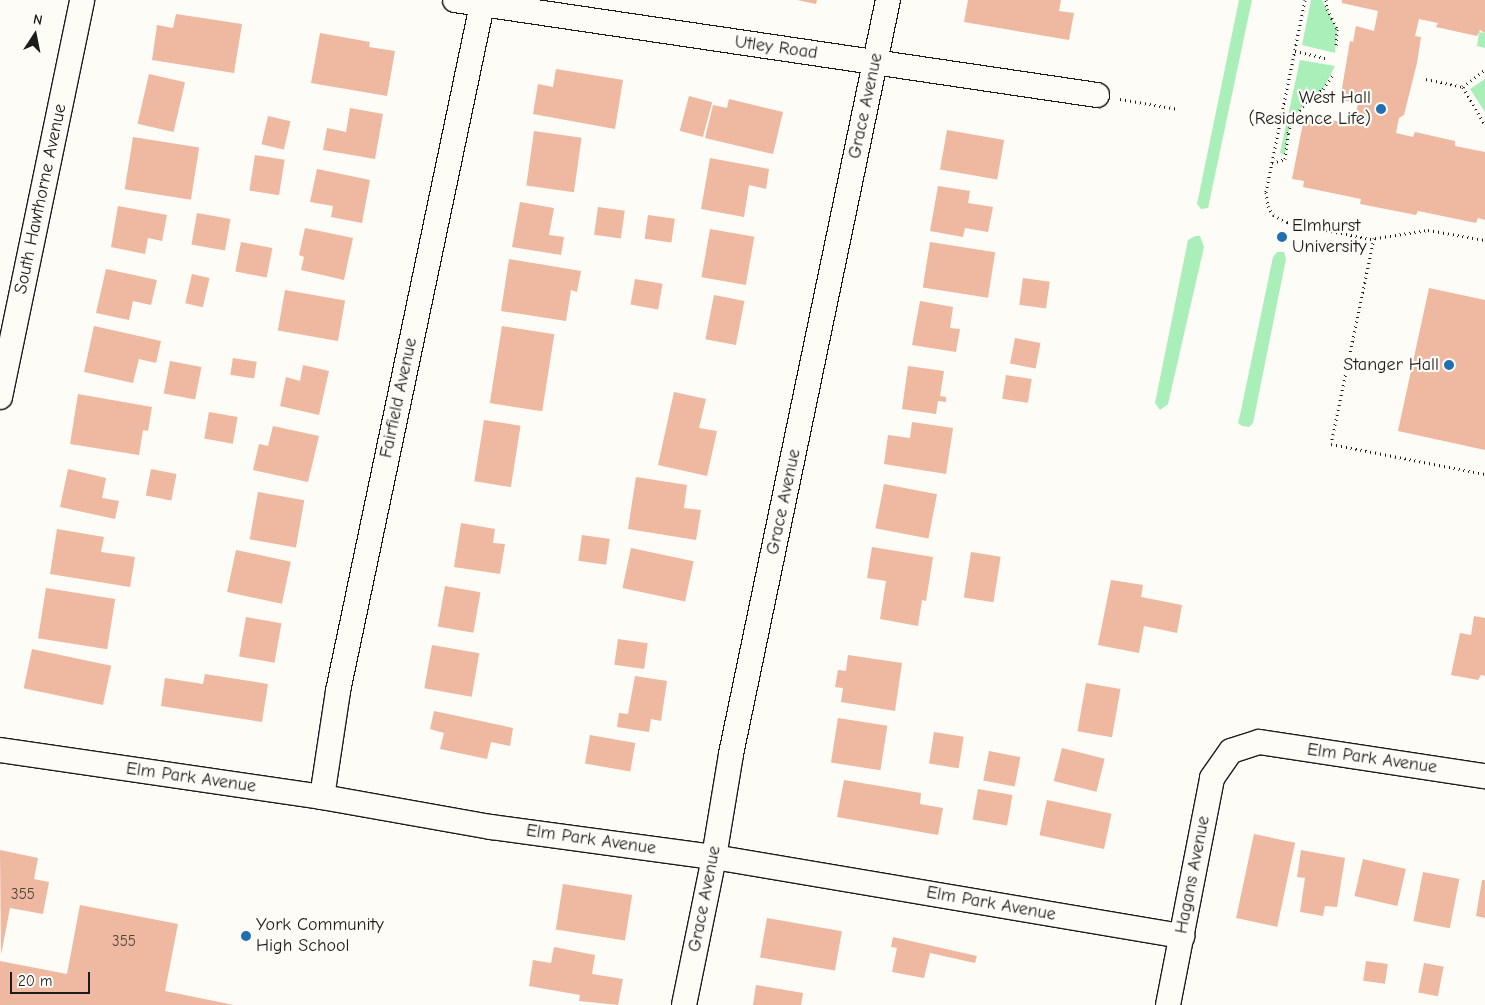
<!DOCTYPE html>
<style>
body{margin:0}
#map{position:relative;width:1485px;height:1005px;overflow:hidden;background:#fdfcf7;font-family:"Comic Neue",sans-serif}
div>[style]{position:absolute}
.green>*{inset:0;background:#aaefba}
.building>*{inset:0;background:#eeb8a1;transform-origin:0 0}
.path>*{height:3px;margin-top:-1.5px;transform-origin:0;background:repeating-linear-gradient(90deg,#1c1c1c 0 1px,transparent 0 5px)}
.roads{filter:drop-shadow(1px 0 #1c1c1c) drop-shadow(-1px 0 #1c1c1c) drop-shadow(0 1px #1c1c1c) drop-shadow(0 -1px #1c1c1c)}
.street>*{height:24px;margin:-12px;padding:0 12px;transform-origin:12px;border-radius:12px;background:#fdfcf7}
.dots>*{width:14px;height:14px;translate:-50% -50%;box-sizing:border-box;border:2px solid #fdfcf7;border-radius:50%}
span{translate:-50% -50%;white-space:nowrap;text-align:center;line-height:1.15;-webkit-text-stroke:4.5px #fdfcf7;paint-order:stroke}
.number-label{font-size:15px;color:#50433d}
.number-label span{-webkit-text-stroke-width:0}
.street-label{font-size:18px;color:#1c1c1c}
.poi-label{font-size:18px;color:#1c1c1c}
.right{translate:-100% -50%;text-align:right}
.left{translate:0 -50%;text-align:left}
.north{position:absolute;left:10px;top:10px;width:50px;height:50px;-webkit-text-stroke:4px #fdfcf7;paint-order:stroke;rotate:11deg;font-size:14px;font-weight:700;line-height:20px;text-align:center;color:#1c1c1c}
.north::after{content:'';display:block;margin:auto;width:18px;height:22px;background:#1c1c1c;clip-path:polygon(50% 0,100% 100%,50% 72%,0 100%)}
.scale{position:absolute;left:10px;top:972px;width:80px;height:22px;box-sizing:border-box;border:2px solid #1c1c1c;border-top:0;padding-left:6px;font-size:15px;line-height:18px;white-space:nowrap;color:#1c1c1c;-webkit-text-stroke:4px #fdfcf7;paint-order:stroke}
</style>
<div id="map">
<div class="green">
<div style="clip-path:polygon(1239px 0,1252px 0,1208px 208px,1201px 209px,1197px 204px)"></div>
<div style="clip-path:polygon(1311px 0,1322px 0,1337px 29px,1335px 53px,1302px 45px)"></div>
<div style="clip-path:polygon(1479px 32px,1485px 33px,1485px 48px,1477px 46px)"></div>
<div style="clip-path:polygon(1300px 60px,1335px 66px,1323px 89px,1308px 100px,1293px 118px,1288px 133px,1285px 155px,1280px 153px)"></div>
<div style="clip-path:polygon(1485px 79px,1485px 112px,1470px 89px)"></div>
<div style="clip-path:polygon(1195px 236px,1200px 236px,1204px 247px,1168px 404px,1160px 410px,1155px 403px,1188px 240px)"></div>
<div style="clip-path:polygon(1277px 252px,1284px 252px,1286px 259px,1253px 423px,1249px 427px,1242px 426px,1238px 423px,1240px 415px,1273px 257px)"></div>
</div>
<div class="building">
<div style="clip-path:polygon(797px 0,817px 0,816px 4px)"></div>
<div style="clip-path:polygon(968px 0,1061px 0,1059px 11px,1074px 13px,1069px 40px,964px 22px)"></div>
<div style="clip-path:polygon(1342px 0,1485px 0,1485px 33px,1480px 30px,1477px 36px,1436px 27px,1438px 23px,1419px 19px,1415px 36px,1421px 37px,1417px 63px,1404px 115px,1399px 118px,1396px 133px,1413px 137px,1415px 132px,1455px 141px,1455px 146px,1485px 152px,1485px 220px,1478px 218px,1476px 223px,1418px 211px,1416px 215px,1360px 204px,1361px 199px,1303px 187px,1304px 181px,1292px 179px,1304px 118px,1317px 121px,1318px 117px,1354px 125px,1358px 103px,1340px 100px,1350px 41px,1353px 42px,1356px 26px,1374px 31px,1378px 11px,1342px 3px)"></div>
<div style="clip-path:polygon(176px 14px,242px 24px,234px 73px,152px 60px,157px 25px,173px 28px)"></div>
<div style="clip-path:polygon(320px 33px,370px 42px,369px 47px,395px 51px,387px 96px,311px 83px)"></div>
<div style="clip-path:polygon(556px 69px,623px 80px,615px 129px,533px 114px,538px 84px,553px 87px)"></div>
<div style="left:149px;top:74px;width:37px;height:51px;rotate:13deg"></div>
<div style="left:689px;top:96px;width:24px;height:36px;rotate:15deg"></div>
<div style="clip-path:polygon(729px 99px,783px 112px,773px 154px,705px 138px,713px 105px,727px 108px)"></div>
<div style="clip-path:polygon(350px 108px,383px 114px,375px 159px,323px 150px,327px 128px,346px 132px)"></div>
<div style="left:268px;top:116px;width:23px;height:29px;rotate:13deg"></div>
<div style="left:947px;top:130px;width:58px;height:40px;rotate:10deg"></div>
<div style="left:534px;top:131px;width:48px;height:55px;rotate:8deg"></div>
<div style="left:133px;top:137px;width:67px;height:53px;rotate:9deg"></div>
<div style="left:255px;top:155px;width:30px;height:36px;rotate:9deg"></div>
<div style="clip-path:polygon(710px 158px,769px 169px,766px 189px,749px 185px,744px 217px,701px 209px)"></div>
<div style="clip-path:polygon(317px 169px,370px 180px,362px 223px,331px 217px,333px 206px,310px 202px)"></div>
<div style="clip-path:polygon(938px 186px,970px 191px,968px 203px,993px 207px,988px 232px,965px 228px,963px 237px,930px 231px)"></div>
<div style="clip-path:polygon(520px 202px,554px 208px,549px 235px,564px 237px,561px 255px,512px 247px)"></div>
<div style="clip-path:polygon(118px 206px,167px 215px,162px 241px,148px 238px,145px 254px,111px 247px)"></div>
<div style="left:598px;top:207px;width:27px;height:28px;rotate:8deg"></div>
<div style="left:197px;top:213px;width:34px;height:32px;rotate:10deg"></div>
<div style="left:648px;top:215px;width:27px;height:24px;rotate:8deg"></div>
<div style="clip-path:polygon(305px 228px,353px 238px,344px 280px,301px 270px,304px 257px,299px 255px)"></div>
<div style="left:710px;top:229px;width:45px;height:49px;rotate:10deg"></div>
<div style="left:241px;top:242px;width:32px;height:30px;rotate:11deg"></div>
<div style="left:930px;top:242px;width:66px;height:46px;rotate:9deg"></div>
<div style="clip-path:polygon(509px 259px,581px 271px,577px 292px,571px 290px,566px 321px,501px 311px)"></div>
<div style="clip-path:polygon(106px 269px,157px 280px,151px 305px,133px 301px,129px 320px,96px 313px)"></div>
<div style="left:192px;top:274px;width:18px;height:30px;rotate:13deg"></div>
<div style="left:1023px;top:278px;width:27px;height:27px;rotate:8deg"></div>
<div style="left:635px;top:279px;width:28px;height:26px;rotate:10deg"></div>
<div style="clip-path:polygon(1429px 288px,1485px 300px,1485px 450px,1398px 431px)"></div>
<div style="left:285px;top:290px;width:61px;height:41px;rotate:10deg"></div>
<div style="left:714px;top:295px;width:31px;height:45px;rotate:11deg"></div>
<div style="clip-path:polygon(920px 301px,953px 307px,950px 328px,960px 329px,956px 352px,912px 345px)"></div>
<div style="clip-path:polygon(94px 326px,161px 341px,156px 363px,139px 359px,133px 383px,84px 372px)"></div>
<div style="left:502px;top:326px;width:53px;height:78px;rotate:9deg"></div>
<div style="left:1015px;top:338px;width:26px;height:26px;rotate:11deg"></div>
<div style="left:233px;top:358px;width:24px;height:17px;rotate:9deg"></div>
<div style="left:170px;top:361px;width:32px;height:33px;rotate:11deg"></div>
<div style="clip-path:polygon(303px 365px,329px 371px,319px 415px,280px 406px,286px 377px,300px 381px)"></div>
<div style="clip-path:polygon(908px 366px,944px 371px,940px 396px,946px 397px,946px 402px,938px 401px,936px 414px,902px 409px)"></div>
<div style="left:1006px;top:375px;width:26px;height:24px;rotate:9deg"></div>
<div style="clip-path:polygon(674px 392px,706px 399px,699px 428px,717px 431px,707px 476px,658px 465px)"></div>
<div style="clip-path:polygon(78px 394px,152px 407px,148px 431px,143px 430px,139px 455px,70px 444px)"></div>
<div style="left:209px;top:412px;width:29px;height:27px;rotate:10deg"></div>
<div style="left:484px;top:420px;width:37px;height:62px;rotate:9deg"></div>
<div style="clip-path:polygon(912px 422px,953px 428px,946px 474px,884px 464px,888px 435px,910px 438px)"></div>
<div style="clip-path:polygon(273px 426px,319px 436px,308px 482px,253px 470px,259px 444px,268px 446px)"></div>
<div style="clip-path:polygon(68px 469px,106px 478px,102px 498px,119px 501px,115px 519px,60px 507px)"></div>
<div style="left:151px;top:469px;width:26px;height:27px;rotate:11deg"></div>
<div style="clip-path:polygon(636px 477px,687px 485px,684px 508px,701px 510px,696px 540px,628px 529px)"></div>
<div style="left:884px;top:484px;width:54px;height:45px;rotate:11deg"></div>
<div style="left:258px;top:492px;width:47px;height:48px;rotate:10deg"></div>
<div style="clip-path:polygon(461px 523px,495px 529px,493px 543px,505px 544px,500px 574px,454px 567px)"></div>
<div style="clip-path:polygon(57px 529px,104px 537px,101px 552px,135px 557px,130px 587px,50px 574px)"></div>
<div style="left:582px;top:535px;width:28px;height:26px;rotate:8deg"></div>
<div style="clip-path:polygon(872px 547px,933px 557px,926px 601px,922px 600px,918px 626px,880px 619px,886px 581px,867px 578px)"></div>
<div style="left:631px;top:548px;width:64px;height:41px;rotate:12deg"></div>
<div style="left:236px;top:550px;width:56px;height:43px;rotate:12deg"></div>
<div style="left:971px;top:552px;width:30px;height:46px;rotate:9deg"></div>
<div style="clip-path:polygon(1111px 580px,1143px 585px,1141px 597px,1182px 605px,1177px 633px,1144px 626px,1139px 653px,1098px 645px)"></div>
<div style="left:445px;top:586px;width:36px;height:41px;rotate:10deg"></div>
<div style="left:46px;top:588px;width:70px;height:51px;rotate:9deg"></div>
<div style="clip-path:polygon(1474px 616px,1485px 618px,1485px 676px,1481px 675px,1478px 680px,1451px 675px,1460px 633px,1471px 635px)"></div>
<div style="left:246px;top:617px;width:36px;height:40px;rotate:10deg"></div>
<div style="left:618px;top:639px;width:30px;height:26px;rotate:8deg"></div>
<div style="left:432px;top:645px;width:48px;height:44px;rotate:10deg"></div>
<div style="left:32px;top:649px;width:81px;height:40px;rotate:12deg"></div>
<div style="clip-path:polygon(848px 655px,902px 663px,895px 711px,841px 702px,843px 688px,835px 687px,838px 670px,846px 671px)"></div>
<div style="clip-path:polygon(205px 674px,268px 684px,262px 722px,161px 706px,165px 678px,203px 684px)"></div>
<div style="clip-path:polygon(635px 676px,667px 681px,661px 721px,651px 719px,649px 732px,617px 727px,619px 713px,628px 714px)"></div>
<div style="left:1086px;top:683px;width:35px;height:49px;rotate:10deg"></div>
<div style="clip-path:polygon(434px 711px,513px 728px,510px 746px,491px 742px,487px 759px,440px 749px,444px 733px,430px 729px)"></div>
<div style="left:838px;top:718px;width:50px;height:45px;rotate:9deg"></div>
<div style="left:934px;top:732px;width:30px;height:32px;rotate:9deg"></div>
<div style="left:590px;top:735px;width:46px;height:29px;rotate:10deg"></div>
<div style="left:1062px;top:748px;width:44px;height:34px;rotate:14deg"></div>
<div style="left:989px;top:751px;width:32px;height:30px;rotate:11deg"></div>
<div style="clip-path:polygon(844px 780px,921px 793px,920px 804px,943px 808px,938px 835px,837px 817px)"></div>
<div style="left:978px;top:789px;width:35px;height:31px;rotate:10deg"></div>
<div style="left:1047px;top:800px;width:66px;height:36px;rotate:12deg"></div>
<div style="left:1254px;top:834px;width:42px;height:86px;rotate:12deg"></div>
<div style="clip-path:polygon(0 850px,38px 858px,34px 879px,49px 882px,43px 914px,10px 908px,1px 955px)"></div>
<div style="clip-path:polygon(1301px 850px,1345px 858px,1337px 907px,1325px 906px,1323px 916px,1300px 912px,1305px 878px,1297px 877px)"></div>
<div style="left:1363px;top:859px;width:44px;height:38px;rotate:13deg"></div>
<div style="left:1423px;top:872px;width:37px;height:50px;rotate:11deg"></div>
<div style="clip-path:polygon(1482px 880px,1485px 880px,1485px 918px,1476px 916px)"></div>
<div style="left:563px;top:884px;width:70px;height:46px;rotate:9deg"></div>
<div style="clip-path:polygon(80px 905px,178px 924px,165px 991px,234px 1005px,0 1005px,0 961px,67px 974px)"></div>
<div style="left:767px;top:918px;width:76px;height:40px;rotate:10deg"></div>
<div style="clip-path:polygon(893px 937px,977px 956px,975px 963px,930px 953px,924px 978px,892px 972px,897px 948px,891px 947px)"></div>
<div style="clip-path:polygon(554px 947px,595px 955px,592px 974px,623px 979px,618px 1005px,579px 1001px,580px 995px,529px 986px,533px 960px,551px 963px)"></div>
<div style="left:1366px;top:961px;width:22px;height:20px;rotate:8deg"></div>
<div style="left:1424px;top:963px;width:20px;height:30px;rotate:11deg"></div>
<div style="clip-path:polygon(756px 985px,803px 993px,801px 1005px,753px 1005px)"></div>
</div>
<div class="path">
<div style="left:1305px;top:0;width:196px;rotate:101.5deg"></div>
<div style="left:1266px;top:192px;width:14px;rotate:82deg"></div>
<div style="left:1268px;top:206px;width:10px;rotate:61deg"></div>
<div style="left:1273px;top:215px;width:16px;rotate:27deg"></div>
<div style="left:1287px;top:222px;width:85px;rotate:11.6deg"></div>
<div style="left:1370px;top:239px;width:59px;rotate:-8.8deg"></div>
<div style="left:1428px;top:230px;width:58px;rotate:10deg"></div>
<div style="left:1326px;top:0;width:9px;rotate:84deg"></div>
<div style="left:1327px;top:9px;width:22px;rotate:63deg"></div>
<div style="left:1337px;top:29px;width:17px;rotate:93deg"></div>
<div style="left:1295px;top:51px;width:32px;rotate:13deg"></div>
<div style="left:1426px;top:79px;width:38px;rotate:12deg"></div>
<div style="left:1463px;top:87px;width:28px;rotate:-38deg"></div>
<div style="left:1463px;top:87px;width:44px;rotate:59.9deg"></div>
<div style="left:1120px;top:99px;width:59px;rotate:9.8deg"></div>
<div style="left:1272px;top:163px;width:14px;rotate:-17deg"></div>
<div style="left:1285px;top:159px;width:26px;rotate:-83deg"></div>
<div style="left:1288px;top:133px;width:16px;rotate:-72deg"></div>
<div style="left:1293px;top:118px;width:23px;rotate:-50deg"></div>
<div style="left:1308px;top:100px;width:19px;rotate:-36deg"></div>
<div style="left:1323px;top:89px;width:18px;rotate:-56deg"></div>
<div style="left:1374px;top:238px;width:210px;rotate:101.8deg"></div>
<div style="left:1331px;top:444px;width:157px;rotate:11deg"></div>
</div>
<div class="roads">
<div class="street">
<div style="left:455px;top:0;width:649px;rotate:8.42deg"></div>
<div style="left:0;top:397px;width:405px;rotate:-78.3deg"></div>
<div style="left:0;top:750px;width:325px;rotate:8.3deg"></div>
<div style="left:322px;top:797px;width:172px;rotate:10.1deg"></div>
<div style="left:491px;top:827px;width:225px;rotate:7.7deg"></div>
<div style="left:714px;top:857px;width:475px;rotate:9.6deg"></div>
<div style="left:322px;top:797px;width:107px;rotate:-81.4deg"></div>
<div style="left:338px;top:691px;width:706px;rotate:-78.15deg"></div>
<div style="left:684px;top:1005px;width:151px;rotate:-78.5deg"></div>
<div style="left:714px;top:857px;width:104px;rotate:-80.6deg"></div>
<div style="left:731px;top:754px;width:770px;rotate:-78.24deg"></div>
<div style="left:1168px;top:1005px;width:231px;rotate:-79deg"></div>
<div style="left:1212px;top:778px;width:33px;rotate:-55deg"></div>
<div style="left:1231px;top:751px;width:29px;rotate:-18deg"></div>
<div style="left:1259px;top:742px;width:229px;rotate:8.6deg"></div>
</div>
</div>
<div class="dots">
<div style="left:1381px;top:109px;background:#1f6fb2"></div>
<div style="left:1282px;top:237px;background:#1f6fb2"></div>
<div style="left:1449px;top:365px;background:#1f6fb2"></div>
<div style="left:246px;top:936px;background:#1f6fb2"></div>
</div>
<div class="number-label">
<span style="left:23px;top:895px">355</span>
<span style="left:124px;top:942px">355</span>
</div>
<div class="street-label">
<span style="left:776px;top:48px;rotate:8deg">Utley Road</span>
<span style="left:866px;top:106px;rotate:-78deg">Grace Avenue</span>
<span style="left:41px;top:199px;rotate:-78deg">South Hawthorne Avenue</span>
<span style="left:399px;top:398px;rotate:-78deg">Fairfield Avenue</span>
<span style="left:784px;top:502px;rotate:-78deg">Grace Avenue</span>
<span style="left:1372px;top:759px;rotate:8deg">Elm Park Avenue</span>
<span style="left:191px;top:778px;rotate:8deg">Elm Park Avenue</span>
<span style="left:591px;top:840px;rotate:8deg">Elm Park Avenue</span>
<span style="left:1193px;top:875px;rotate:-79deg">Hagans Avenue</span>
<span style="left:705px;top:899px;rotate:-79deg">Grace Avenue</span>
<span style="left:991px;top:904px;rotate:10deg">Elm Park Avenue</span>
</div>
<div class="poi-label">
<span class="right" style="left:1371px;top:109px">West Hall<br>(Residence Life)</span>
<span class="left" style="left:1292px;top:237px">Elmhurst<br>University</span>
<span class="right" style="left:1439px;top:365px">Stanger Hall</span>
<span class="left" style="left:256px;top:936px">York Community<br>High School</span>
</div>
<div class="north">N</div>
<div class="scale">20 m</div>
</div>
